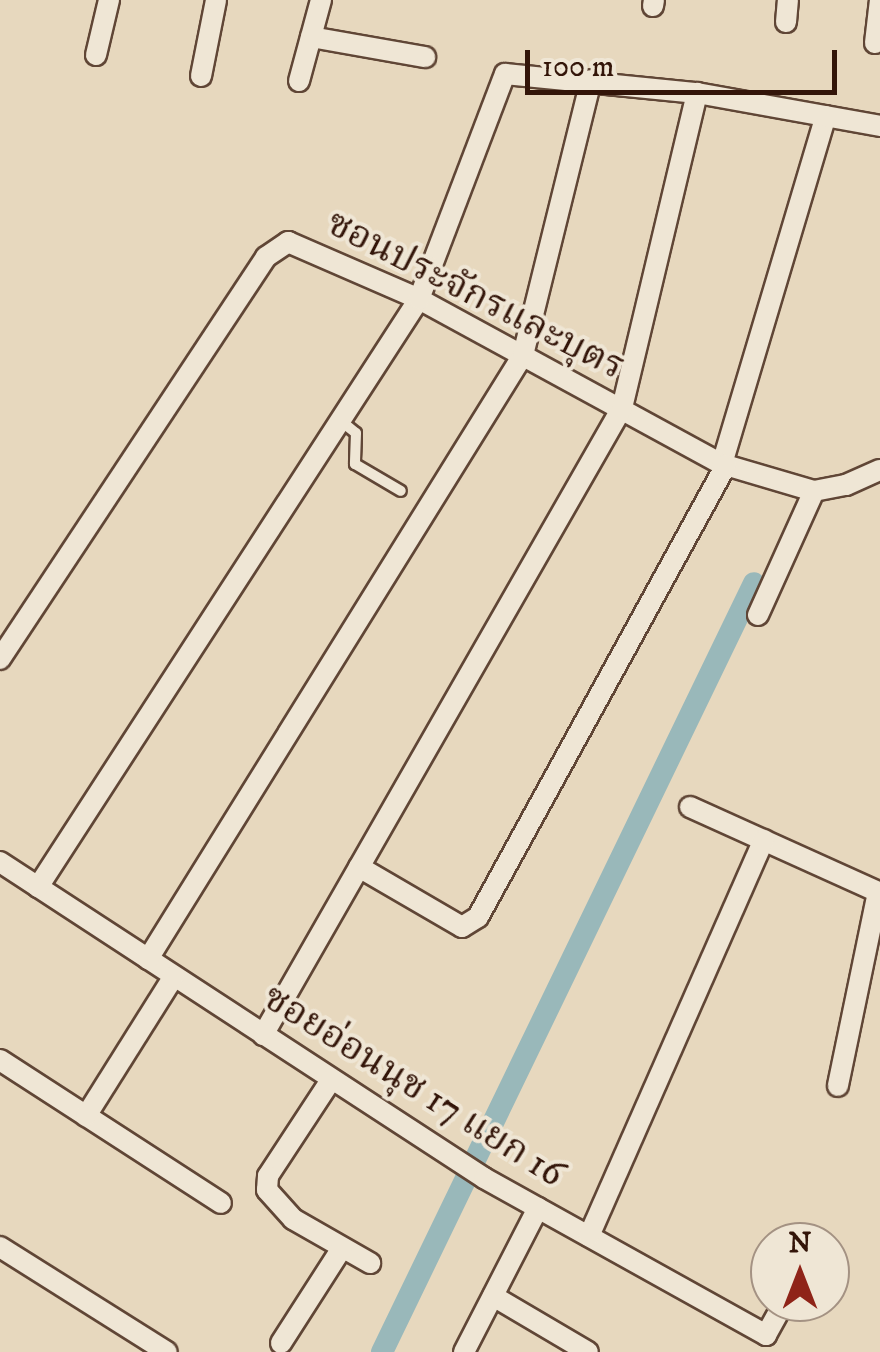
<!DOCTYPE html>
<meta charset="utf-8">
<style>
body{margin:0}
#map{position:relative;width:880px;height:1352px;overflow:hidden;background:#e7d8be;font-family:"IM FELL DW Pica","Noto Serif Thai",serif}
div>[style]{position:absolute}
.canal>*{height:22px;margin:-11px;padding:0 11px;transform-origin:11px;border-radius:11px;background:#99b8ba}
.roads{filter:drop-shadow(2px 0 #604636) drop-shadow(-2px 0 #604636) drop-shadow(0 2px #604636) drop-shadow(0 -2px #604636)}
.service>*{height:10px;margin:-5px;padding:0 5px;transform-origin:5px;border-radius:5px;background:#efe6d5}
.minor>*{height:20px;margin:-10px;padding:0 10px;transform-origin:10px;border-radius:10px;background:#efe6d5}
span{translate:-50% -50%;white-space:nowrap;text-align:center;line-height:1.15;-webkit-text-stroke:8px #efe6d5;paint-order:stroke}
.street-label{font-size:38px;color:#331509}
.north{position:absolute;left:750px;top:1222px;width:100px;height:100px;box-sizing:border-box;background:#efe6d5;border:2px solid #a49283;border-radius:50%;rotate:0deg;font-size:28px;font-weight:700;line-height:40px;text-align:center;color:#331509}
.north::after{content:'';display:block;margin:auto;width:35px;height:45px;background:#8f2418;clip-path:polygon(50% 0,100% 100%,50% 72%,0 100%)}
.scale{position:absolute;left:525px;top:50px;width:312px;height:45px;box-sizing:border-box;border:5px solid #331509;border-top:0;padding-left:12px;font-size:30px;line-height:35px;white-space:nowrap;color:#331509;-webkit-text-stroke:8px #efe6d5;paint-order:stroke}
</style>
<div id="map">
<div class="canal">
<div style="left:382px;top:1352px;width:854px;rotate:-64.18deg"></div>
</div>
<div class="roads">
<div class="service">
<div style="left:341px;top:421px;width:19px;rotate:39deg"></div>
<div style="left:356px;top:433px;width:31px;rotate:92deg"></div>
<div style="left:355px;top:464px;width:53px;rotate:30.4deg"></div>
</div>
<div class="minor">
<div style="left:653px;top:6px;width:6px;rotate:-81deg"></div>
<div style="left:786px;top:22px;width:22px;rotate:-85deg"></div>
<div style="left:311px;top:37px;width:116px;rotate:10deg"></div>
<div style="left:875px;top:43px;width:43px;rotate:-83.4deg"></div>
<div style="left:96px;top:55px;width:57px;rotate:-76.7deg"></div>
<div style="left:201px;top:76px;width:77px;rotate:-78.8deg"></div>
<div style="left:299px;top:81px;width:84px;rotate:-74.8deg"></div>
<div style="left:722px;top:464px;width:363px;rotate:-73.4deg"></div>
<div style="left:758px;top:615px;width:136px;rotate:-65.7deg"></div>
<div style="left:0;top:659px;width:482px;rotate:-56.5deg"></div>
<div style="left:266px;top:257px;width:27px;rotate:-34deg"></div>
<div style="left:288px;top:242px;width:143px;rotate:23.5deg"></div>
<div style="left:419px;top:299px;width:345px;rotate:28.6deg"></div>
<div style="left:722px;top:464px;width:96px;rotate:16.4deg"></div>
<div style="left:814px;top:491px;width:33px;rotate:-11deg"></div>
<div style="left:846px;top:485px;width:37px;rotate:-24deg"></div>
<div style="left:690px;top:807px;width:206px;rotate:24.3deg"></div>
<div style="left:878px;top:892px;width:198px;rotate:101.7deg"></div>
<div style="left:0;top:862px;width:578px;rotate:33.14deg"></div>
<div style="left:484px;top:1178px;width:323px;rotate:29.1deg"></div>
<div style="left:766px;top:1335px;width:38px;rotate:-61deg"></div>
<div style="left:359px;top:867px;width:119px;rotate:30.2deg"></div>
<div style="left:462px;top:927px;width:19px;rotate:-32deg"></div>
<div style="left:478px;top:917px;width:516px;rotate:-61.25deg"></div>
<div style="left:38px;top:887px;width:701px;rotate:-57.06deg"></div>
<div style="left:419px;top:299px;width:241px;rotate:-69.1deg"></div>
<div style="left:505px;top:74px;width:193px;rotate:5.7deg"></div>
<div style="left:697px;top:93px;width:186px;rotate:10.2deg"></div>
<div style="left:148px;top:959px;width:711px;rotate:-58.17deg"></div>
<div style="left:523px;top:355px;width:283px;rotate:-76.1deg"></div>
<div style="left:263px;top:1035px;width:723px;rotate:-60.21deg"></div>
<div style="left:622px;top:408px;width:324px;rotate:-76.6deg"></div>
<div style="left:0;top:1060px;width:263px;rotate:32.9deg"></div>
<div style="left:331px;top:1080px;width:115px;rotate:123.3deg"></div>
<div style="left:268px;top:1176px;width:14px;rotate:94deg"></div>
<div style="left:267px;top:1190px;width:39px;rotate:48deg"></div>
<div style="left:293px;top:1219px;width:89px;rotate:29.7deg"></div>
<div style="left:86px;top:1116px;width:165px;rotate:-57.8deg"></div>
<div style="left:589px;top:1236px;width:433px;rotate:-66.2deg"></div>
<div style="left:0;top:1247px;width:197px;rotate:32.2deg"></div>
<div style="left:493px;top:1296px;width:110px;rotate:30.5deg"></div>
<div style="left:281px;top:1343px;width:113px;rotate:-57.3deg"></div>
<div style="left:464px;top:1352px;width:162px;rotate:-62.8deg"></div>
</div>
</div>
<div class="street-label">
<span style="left:475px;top:296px;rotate:27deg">ซอนประจักรและบุตร</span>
<span style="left:413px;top:1087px;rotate:32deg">ซอยอ่อนนุช 17 แยก 16</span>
</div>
<div class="north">N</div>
<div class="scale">100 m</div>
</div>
